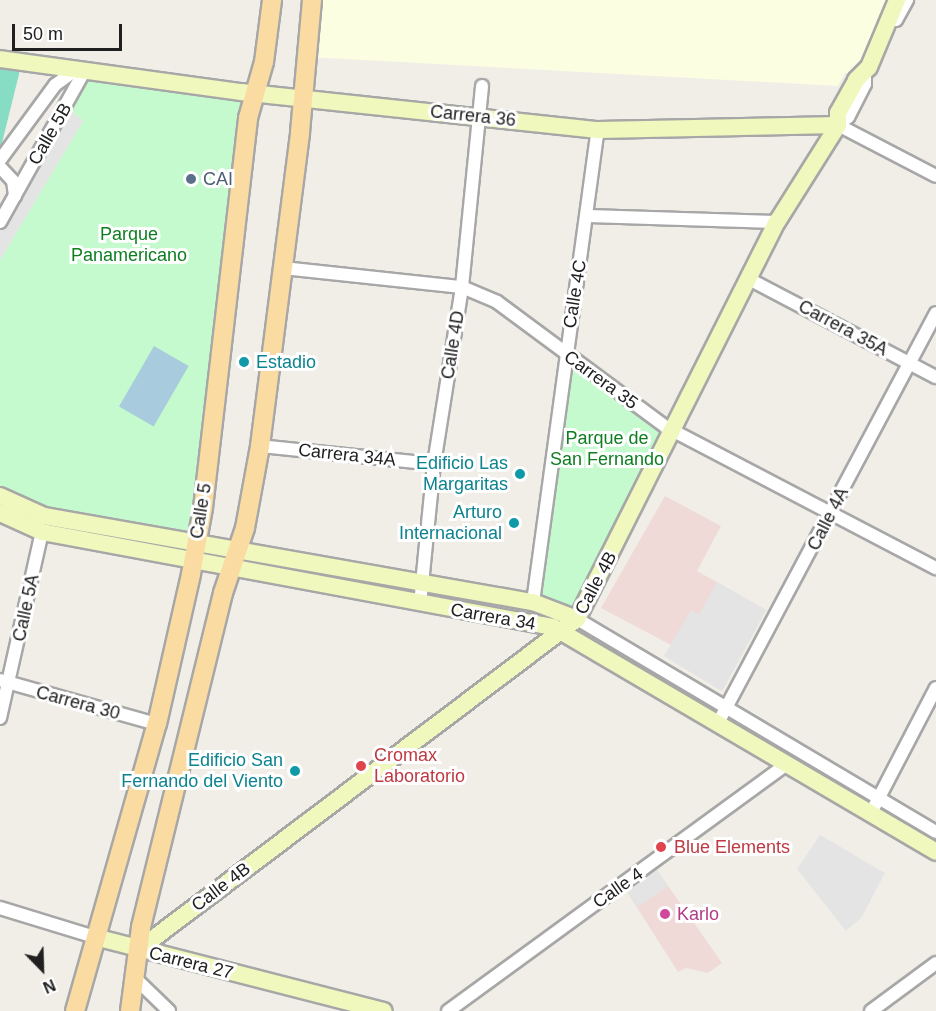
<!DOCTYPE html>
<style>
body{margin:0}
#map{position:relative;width:936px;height:1011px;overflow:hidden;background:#f0eee7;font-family:Helvetica,sans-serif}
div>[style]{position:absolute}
.commercial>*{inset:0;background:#f0dad7}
.education>*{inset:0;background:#fcfee2}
.park>*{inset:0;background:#c5f9ce}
.pitch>*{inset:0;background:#87ddc3}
.parking>*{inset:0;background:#e4e4e4;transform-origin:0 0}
.water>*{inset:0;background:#a8ccdd;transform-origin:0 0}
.roads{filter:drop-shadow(2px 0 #a7a7a7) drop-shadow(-2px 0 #a7a7a7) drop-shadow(0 2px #a7a7a7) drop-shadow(0 -2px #a7a7a7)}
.street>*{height:12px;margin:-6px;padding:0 6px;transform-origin:6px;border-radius:6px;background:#fff}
.secondary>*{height:16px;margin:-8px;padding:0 8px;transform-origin:8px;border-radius:8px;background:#f0f8bd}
.primary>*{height:18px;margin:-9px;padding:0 9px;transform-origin:9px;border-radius:9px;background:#fadba2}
.dots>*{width:16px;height:16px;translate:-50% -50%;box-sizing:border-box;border:3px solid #fff;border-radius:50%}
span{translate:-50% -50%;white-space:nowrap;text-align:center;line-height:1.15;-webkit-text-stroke:6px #fff;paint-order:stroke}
.street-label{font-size:18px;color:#202020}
.service-label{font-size:18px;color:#4e5e75}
.left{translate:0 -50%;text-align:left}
.park-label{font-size:18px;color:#0e7e21}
.culture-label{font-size:18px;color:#0d838f}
.right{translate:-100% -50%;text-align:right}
.health-label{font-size:18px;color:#be3a42}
.hotel-label{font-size:18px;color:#b23c85}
.north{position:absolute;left:12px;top:939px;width:60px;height:60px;-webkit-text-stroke:4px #fff;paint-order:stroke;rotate:157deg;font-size:16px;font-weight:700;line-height:24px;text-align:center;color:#202020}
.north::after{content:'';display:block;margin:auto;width:21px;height:27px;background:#202020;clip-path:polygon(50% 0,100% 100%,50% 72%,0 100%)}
.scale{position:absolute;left:12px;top:24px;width:110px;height:27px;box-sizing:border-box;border:3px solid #202020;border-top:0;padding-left:8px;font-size:18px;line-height:21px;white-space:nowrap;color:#202020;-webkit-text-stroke:4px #fff;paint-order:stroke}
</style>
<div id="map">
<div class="commercial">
<div style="clip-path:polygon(665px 496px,721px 526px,697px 571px,766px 610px,722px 691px,664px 656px,671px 645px,601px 608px)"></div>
<div style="clip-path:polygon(652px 863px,722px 963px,708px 973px,686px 968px,678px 972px,622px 884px)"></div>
</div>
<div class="education">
<div style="clip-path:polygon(312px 0,897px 0,865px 74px,845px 73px,838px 86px,309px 57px)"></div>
</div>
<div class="park">
<div style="clip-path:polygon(85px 70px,255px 94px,197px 541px,44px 516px,0 496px,0 260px,83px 121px,66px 106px)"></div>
<div style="clip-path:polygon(566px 355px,666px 427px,577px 619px,533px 602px)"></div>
</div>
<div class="pitch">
<div style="clip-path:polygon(0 59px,22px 62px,0 151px)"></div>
</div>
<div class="parking">
<div style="clip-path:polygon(66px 106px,83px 121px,0 260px,0 222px)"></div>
<div style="clip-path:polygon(717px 582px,766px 610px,722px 691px,664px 656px,691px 610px,699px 614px)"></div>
<div style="clip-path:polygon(820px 835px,885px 873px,861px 918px,846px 931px,797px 869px)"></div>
<div style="left:652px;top:863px;width:28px;height:37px;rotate:55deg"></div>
</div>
<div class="water">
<div style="left:154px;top:346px;width:40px;height:70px;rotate:30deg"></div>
</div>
<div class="roads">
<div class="street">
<div style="left:896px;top:20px;width:23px;rotate:-61deg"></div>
<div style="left:865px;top:74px;width:10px;rotate:90deg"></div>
<div style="left:865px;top:84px;width:37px;rotate:117deg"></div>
<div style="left:848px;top:117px;width:13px;rotate:141deg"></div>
<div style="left:838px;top:125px;width:110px;rotate:27.5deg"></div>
<div style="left:0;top:160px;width:93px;rotate:-53.7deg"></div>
<div style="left:55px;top:85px;width:26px;rotate:-36deg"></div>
<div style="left:0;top:167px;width:19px;rotate:47deg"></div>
<div style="left:13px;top:181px;width:15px;rotate:82deg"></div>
<div style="left:587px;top:216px;width:190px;rotate:1.8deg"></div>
<div style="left:0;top:222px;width:174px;rotate:-60.8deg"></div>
<div style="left:283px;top:268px;width:180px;rotate:6.1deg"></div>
<div style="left:462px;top:287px;width:38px;rotate:23deg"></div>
<div style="left:497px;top:302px;width:210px;rotate:36.5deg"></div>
<div style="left:666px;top:427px;width:305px;rotate:27.6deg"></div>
<div style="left:749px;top:279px;width:211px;rotate:27.7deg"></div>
<div style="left:260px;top:446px;width:175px;rotate:5.9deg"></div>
<div style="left:533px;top:602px;width:476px;rotate:-82.2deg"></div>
<div style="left:420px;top:604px;width:141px;rotate:-84.3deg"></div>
<div style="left:434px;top:464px;width:179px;rotate:-81deg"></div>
<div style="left:462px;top:287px;width:202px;rotate:-84.3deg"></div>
<div style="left:577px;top:619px;width:417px;rotate:30.7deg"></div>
<div style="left:0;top:680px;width:163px;rotate:15.7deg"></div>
<div style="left:0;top:718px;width:191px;rotate:-77.3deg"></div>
<div style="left:718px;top:723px;width:464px;rotate:-62deg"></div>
<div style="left:874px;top:807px;width:134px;rotate:-62.5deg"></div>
<div style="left:0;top:908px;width:99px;rotate:17deg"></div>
<div style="left:134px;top:977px;width:49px;rotate:44.2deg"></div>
<div style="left:448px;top:1011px;width:419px;rotate:-36.1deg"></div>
<div style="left:871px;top:1011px;width:81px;rotate:-36.4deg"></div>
</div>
<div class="secondary">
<div style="left:0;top:59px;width:243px;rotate:7.8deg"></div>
<div style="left:241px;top:92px;width:359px;rotate:6.1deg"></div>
<div style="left:598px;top:130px;width:240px;rotate:-1.2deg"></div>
<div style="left:0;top:496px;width:48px;rotate:24.4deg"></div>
<div style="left:44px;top:516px;width:497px;rotate:10deg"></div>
<div style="left:533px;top:602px;width:47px;rotate:21.1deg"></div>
<div style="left:0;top:513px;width:46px;rotate:24.3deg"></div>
<div style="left:42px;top:532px;width:520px;rotate:10.53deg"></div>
<div style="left:553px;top:627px;width:444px;rotate:30.4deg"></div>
<div style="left:95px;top:937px;width:298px;rotate:14.4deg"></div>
<div style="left:138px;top:950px;width:550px;rotate:-37.02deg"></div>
<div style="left:577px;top:619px;width:445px;rotate:-63.3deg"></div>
<div style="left:777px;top:222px;width:115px;rotate:-57.8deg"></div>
<div style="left:838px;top:125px;width:12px;rotate:-90deg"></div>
<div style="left:838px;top:113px;width:38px;rotate:-61deg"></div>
<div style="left:856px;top:80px;width:18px;rotate:-45deg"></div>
<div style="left:869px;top:67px;width:73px;rotate:-67.3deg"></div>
</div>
<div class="primary">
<div style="left:75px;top:1011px;width:298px;rotate:-74.1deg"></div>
<div style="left:157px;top:724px;width:154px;rotate:-77.2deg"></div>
<div style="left:191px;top:574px;width:67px;rotate:-79.7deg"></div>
<div style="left:203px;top:508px;width:393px;rotate:-83.4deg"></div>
<div style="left:248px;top:118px;width:58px;rotate:-74.1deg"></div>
<div style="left:264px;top:62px;width:63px;rotate:-82.6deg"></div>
<div style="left:130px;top:1011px;width:85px;rotate:-82.5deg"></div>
<div style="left:141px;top:927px;width:344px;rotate:-76.2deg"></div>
<div style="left:223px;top:593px;width:69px;rotate:-71.3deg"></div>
<div style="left:245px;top:528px;width:83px;rotate:-79.6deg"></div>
<div style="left:260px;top:446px;width:317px;rotate:-82.7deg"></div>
<div style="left:300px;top:132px;width:133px;rotate:-84.8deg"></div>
</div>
</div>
<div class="dots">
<div style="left:191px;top:179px;background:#5c6f8a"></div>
<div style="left:244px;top:362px;background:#0f9aa8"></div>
<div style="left:520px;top:474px;background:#0f9aa8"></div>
<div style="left:514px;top:523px;background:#0f9aa8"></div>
<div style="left:361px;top:766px;background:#e0444e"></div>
<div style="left:295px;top:771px;background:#0f9aa8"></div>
<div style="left:661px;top:847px;background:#e0444e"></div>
<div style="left:665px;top:914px;background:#d1479c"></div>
</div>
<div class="street-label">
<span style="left:473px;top:116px;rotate:6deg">Carrera 36</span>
<span style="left:50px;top:134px;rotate:-60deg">Calle 5B</span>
<span style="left:575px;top:294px;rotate:-81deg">Calle 4C</span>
<span style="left:843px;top:328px;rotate:28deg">Carrera 35A</span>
<span style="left:453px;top:345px;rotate:-81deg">Calle 4D</span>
<span style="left:601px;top:380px;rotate:36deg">Carrera 35</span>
<span style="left:347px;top:455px;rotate:6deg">Carrera 34A</span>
<span style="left:201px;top:511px;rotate:-81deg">Calle 5</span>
<span style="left:828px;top:519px;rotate:-63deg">Calle 4A</span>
<span style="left:596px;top:583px;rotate:-62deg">Calle 4B</span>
<span style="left:26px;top:608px;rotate:-78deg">Calle 5A</span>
<span style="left:493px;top:617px;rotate:10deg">Carrera 34</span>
<span style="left:78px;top:703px;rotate:15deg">Carrera 30</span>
<span style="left:221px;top:887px;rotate:-37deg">Calle 4B</span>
<span style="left:618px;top:888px;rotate:-35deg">Calle 4</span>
<span style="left:191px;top:963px;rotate:14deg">Carrera 27</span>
</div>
<div class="service-label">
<span class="left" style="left:203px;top:179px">CAI</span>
</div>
<div class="park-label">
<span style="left:129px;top:245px">Parque<br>Panamericano</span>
<span style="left:607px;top:449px">Parque de<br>San Fernando</span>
</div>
<div class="culture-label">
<span class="left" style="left:256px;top:362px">Estadio</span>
<span class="right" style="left:508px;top:474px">Edificio Las<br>Margaritas</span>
<span class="right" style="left:502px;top:523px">Arturo<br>Internacional</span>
<span class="right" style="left:283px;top:771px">Edificio San<br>Fernando del Viento</span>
</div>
<div class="health-label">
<span class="left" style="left:374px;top:766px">Cromax<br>Laboratorio</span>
<span class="left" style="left:674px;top:847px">Blue Elements</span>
</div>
<div class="hotel-label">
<span class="left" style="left:677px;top:914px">Karlo</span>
</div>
<div class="north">N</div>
<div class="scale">50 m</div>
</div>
